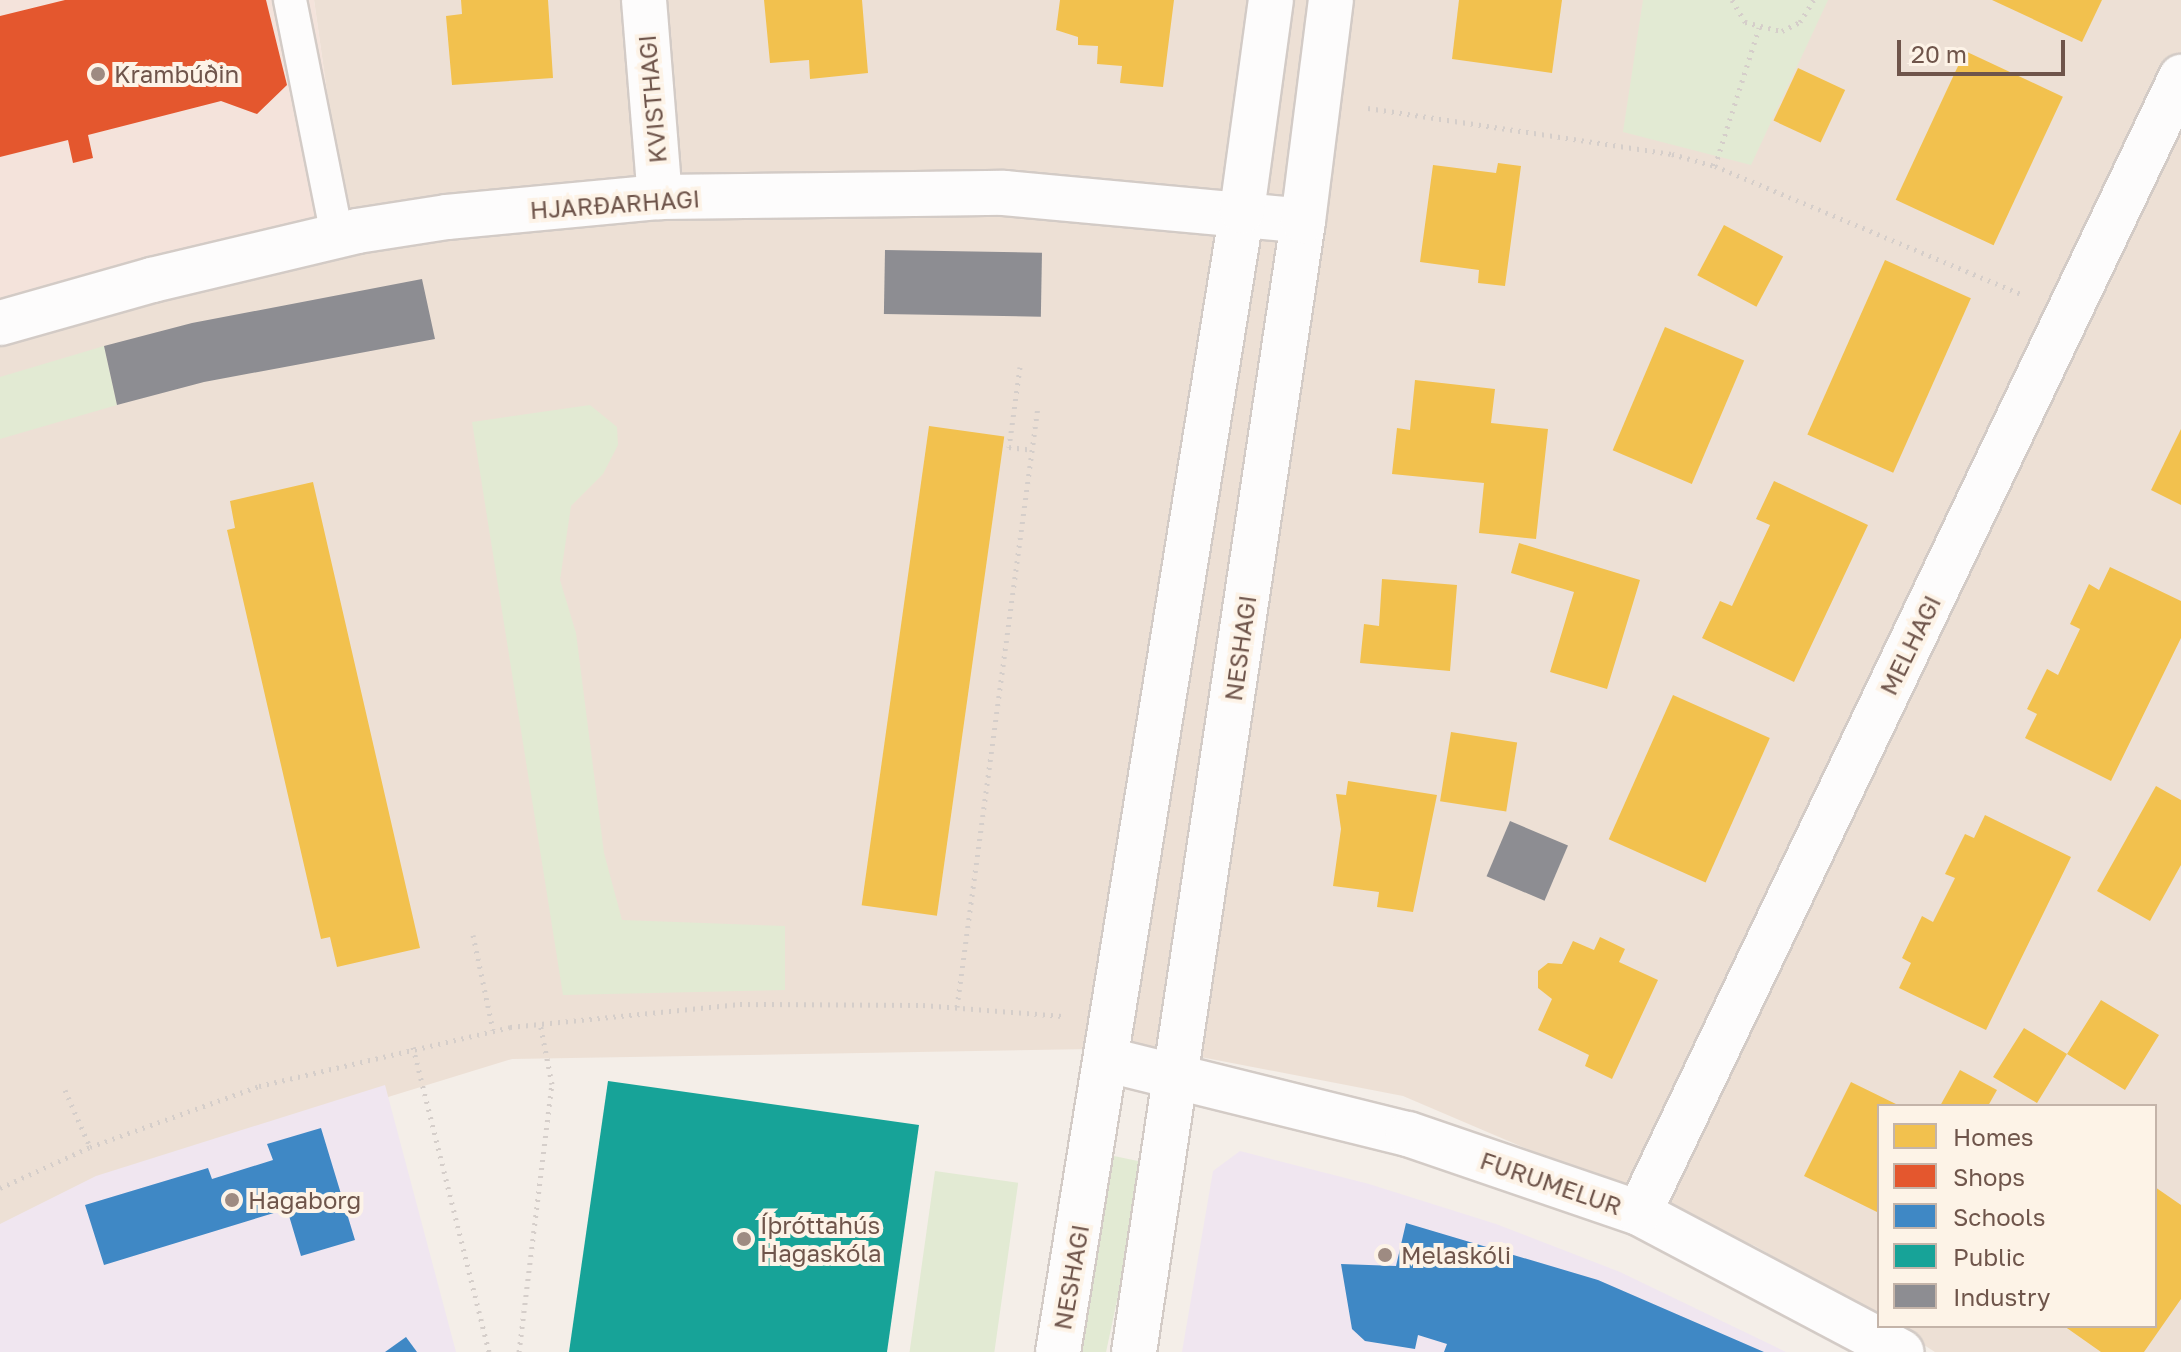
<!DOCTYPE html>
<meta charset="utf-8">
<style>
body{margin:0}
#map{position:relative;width:2181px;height:1352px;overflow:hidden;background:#f4eee8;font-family:"Golos Text",sans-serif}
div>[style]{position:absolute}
.residential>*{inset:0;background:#ede0d5}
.commercial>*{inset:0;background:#f4e3db}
.education>*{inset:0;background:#f0e6f0}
.green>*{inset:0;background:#e2ead3;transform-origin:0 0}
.homes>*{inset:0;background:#f2c14e;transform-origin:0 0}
.shops>*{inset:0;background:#e4572e}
.schools>*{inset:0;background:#3f88c5}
.public>*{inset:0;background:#17a398}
.industry>*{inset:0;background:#8d8d92;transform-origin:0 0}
.path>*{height:5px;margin-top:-2.5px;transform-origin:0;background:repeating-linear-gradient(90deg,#d5ceca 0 2px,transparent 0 8px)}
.roads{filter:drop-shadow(2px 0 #d3cbc6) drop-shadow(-2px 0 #d3cbc6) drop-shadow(0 2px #d3cbc6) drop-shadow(0 -2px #d3cbc6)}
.lane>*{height:32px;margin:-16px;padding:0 16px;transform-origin:16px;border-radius:16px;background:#fdfcfc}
.street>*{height:44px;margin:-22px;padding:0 22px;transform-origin:22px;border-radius:22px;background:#fdfcfc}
.secondary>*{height:44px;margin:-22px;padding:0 22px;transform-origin:22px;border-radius:22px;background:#fdfcfc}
.dots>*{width:22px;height:22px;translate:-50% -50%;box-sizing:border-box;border:4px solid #fdf3e7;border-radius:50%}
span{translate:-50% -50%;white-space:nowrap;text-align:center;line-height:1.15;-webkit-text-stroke:8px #fdf3e7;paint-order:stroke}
.poi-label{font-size:24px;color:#6f554b}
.left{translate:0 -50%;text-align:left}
.street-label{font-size:24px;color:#6f554b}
.legend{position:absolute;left:1877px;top:1104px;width:280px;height:224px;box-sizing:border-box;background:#fdf3e7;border:2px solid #c4b4a9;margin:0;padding:10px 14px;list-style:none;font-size:24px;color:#6f554b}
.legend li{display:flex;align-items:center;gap:16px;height:40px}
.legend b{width:40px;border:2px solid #c4b4a9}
.scale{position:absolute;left:1897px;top:40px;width:168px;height:36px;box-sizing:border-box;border:4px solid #6f554b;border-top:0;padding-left:10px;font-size:24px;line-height:28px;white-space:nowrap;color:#6f554b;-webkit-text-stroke:6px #fdf3e7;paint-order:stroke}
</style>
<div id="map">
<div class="residential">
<div style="clip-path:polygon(314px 0,2181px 0,2181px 1352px,1935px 1352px,1894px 1326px,2155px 1326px,2155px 1106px,1879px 1106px,1879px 1317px,1755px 1246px,1403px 1096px,1154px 1048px,512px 1059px,59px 1198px,0 1233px,0 309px,344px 212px)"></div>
</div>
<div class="commercial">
<div style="clip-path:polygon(0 0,314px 0,344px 212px,0 309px)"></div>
</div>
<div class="education">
<div style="clip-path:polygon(385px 1085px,456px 1352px,0 1352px,0 1224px,96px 1176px)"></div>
<div style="clip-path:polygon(1240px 1151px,1369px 1184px,1496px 1224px,1620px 1272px,1786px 1352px,1182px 1352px,1213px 1171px)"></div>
</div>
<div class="green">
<div style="clip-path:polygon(1643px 0,1828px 0,1751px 165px,1623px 132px)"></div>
<div style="clip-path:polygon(104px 346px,117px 405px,0 439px,0 377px)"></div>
<div style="clip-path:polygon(590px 405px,617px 427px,618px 445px,603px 474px,571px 506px,560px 580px,576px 633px,604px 853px,622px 920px,785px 926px,785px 990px,563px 995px,472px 422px)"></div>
<div style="left:1114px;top:1156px;width:33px;height:199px;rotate:12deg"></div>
<div style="left:935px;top:1171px;width:84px;height:183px;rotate:8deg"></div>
</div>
<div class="homes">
<div style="clip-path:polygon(461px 0,548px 0,553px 78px,452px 85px,446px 16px,462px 14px)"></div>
<div style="clip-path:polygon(764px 0,862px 0,868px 73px,810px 79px,809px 60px,770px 63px)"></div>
<div style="clip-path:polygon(1060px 0,1174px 0,1163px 87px,1120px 83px,1122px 66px,1097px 64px,1098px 46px,1078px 45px,1078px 37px,1056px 30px)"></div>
<div style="clip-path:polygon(1459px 0,1562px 0,1552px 73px,1452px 59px)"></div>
<div style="clip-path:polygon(1992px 0,2102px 0,2082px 42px)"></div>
<div style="left:1965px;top:51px;width:108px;height:164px;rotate:25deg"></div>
<div style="left:1798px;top:68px;width:52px;height:58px;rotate:25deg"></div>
<div style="clip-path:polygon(1498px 163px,1521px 166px,1505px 286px,1478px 283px,1479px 270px,1420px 262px,1433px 165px,1496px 173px)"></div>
<div style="left:1724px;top:225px;width:67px;height:57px;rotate:28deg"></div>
<div style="left:1885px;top:260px;width:94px;height:191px;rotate:24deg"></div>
<div style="left:1665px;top:327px;width:86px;height:134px;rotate:23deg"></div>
<div style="clip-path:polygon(1415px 380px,1495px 389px,1491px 423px,1548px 429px,1536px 539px,1479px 533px,1484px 483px,1392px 474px,1397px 428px,1410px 430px)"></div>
<div style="left:929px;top:426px;width:76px;height:484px;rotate:8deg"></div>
<div style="clip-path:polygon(2181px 429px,2181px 505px,2151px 490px)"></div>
<div style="clip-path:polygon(1774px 481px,1868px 525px,1794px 682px,1702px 638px,1720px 601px,1732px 606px,1770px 525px,1756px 519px)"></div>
<div style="clip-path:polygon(313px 482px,420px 948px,337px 967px,330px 937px,321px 939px,227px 530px,235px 528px,230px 501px)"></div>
<div style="clip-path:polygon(1519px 543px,1640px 580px,1607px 689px,1550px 672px,1574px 592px,1511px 573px)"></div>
<div style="clip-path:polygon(2110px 567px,2181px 601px,2181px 638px,2111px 781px,2025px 738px,2037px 714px,2027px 709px,2047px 669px,2058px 675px,2080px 629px,2070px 624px,2089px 584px,2099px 590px)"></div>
<div style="clip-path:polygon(1382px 579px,1457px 585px,1450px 671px,1360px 663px,1364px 624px,1379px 626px)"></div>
<div style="left:1673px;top:695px;width:106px;height:158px;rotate:24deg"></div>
<div style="left:1451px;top:732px;width:67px;height:70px;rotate:9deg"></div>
<div style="clip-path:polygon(1348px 781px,1437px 795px,1413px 912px,1377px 907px,1379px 892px,1333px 886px,1341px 829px,1336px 794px,1346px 795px)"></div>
<div style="clip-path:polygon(2156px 786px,2181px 800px,2181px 865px,2150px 921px,2097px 891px)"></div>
<div style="clip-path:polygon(1985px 815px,2071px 857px,1986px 1030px,1899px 988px,1911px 963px,1902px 958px,1922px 916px,1933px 922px,1955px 878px,1945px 874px,1965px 834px,1974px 838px)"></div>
<div style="clip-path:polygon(1600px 937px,1625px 949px,1619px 962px,1658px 980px,1612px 1079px,1585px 1066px,1589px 1055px,1538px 1030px,1552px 999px,1538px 988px,1538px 971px,1548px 963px,1562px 964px,1573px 941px,1594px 950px)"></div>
<div style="clip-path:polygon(2101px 1000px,2159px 1035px,2125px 1090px,2067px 1054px,2037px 1103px,1993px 1077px,2024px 1028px,2067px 1054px)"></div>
<div style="clip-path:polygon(1960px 1070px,1997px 1090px,1988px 1106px,1940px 1106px)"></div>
<div style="clip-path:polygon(1851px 1082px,1900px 1106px,1879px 1106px,1879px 1213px,1804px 1176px)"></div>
<div style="clip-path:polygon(2155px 1187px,2181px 1205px,2181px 1299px,2144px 1352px,2101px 1352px,2064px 1326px,2155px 1326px)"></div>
</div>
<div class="shops">
<div style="clip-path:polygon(65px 0,266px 0,287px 85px,257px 114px,221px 101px,88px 135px,93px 158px,73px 163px,68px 140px,0 157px,0 16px)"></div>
</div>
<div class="schools">
<div style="clip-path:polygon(321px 1128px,355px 1240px,301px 1256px,287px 1209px,104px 1265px,85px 1205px,208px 1168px,212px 1179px,273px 1160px,267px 1144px)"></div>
<div style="clip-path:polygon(1406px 1223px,1598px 1280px,1764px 1352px,1444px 1352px,1447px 1344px,1418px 1335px,1415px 1349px,1365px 1341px,1352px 1329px,1341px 1264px,1396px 1266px)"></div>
<div style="clip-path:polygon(406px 1337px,417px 1352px,385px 1352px)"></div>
</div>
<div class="public">
<div style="clip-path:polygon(608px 1081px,919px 1125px,887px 1352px,569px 1352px)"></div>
</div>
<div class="industry">
<div style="left:885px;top:250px;width:157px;height:64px;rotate:1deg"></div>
<div style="clip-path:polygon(422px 279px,435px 339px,204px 382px,117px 405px,104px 346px,192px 323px)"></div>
<div style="left:1510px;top:821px;width:63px;height:60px;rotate:23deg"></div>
</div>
<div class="path">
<div style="left:1732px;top:0;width:26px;rotate:59deg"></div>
<div style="left:1745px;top:22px;width:38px;rotate:14deg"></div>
<div style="left:1782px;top:31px;width:20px;rotate:-27deg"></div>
<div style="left:1800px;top:22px;width:26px;rotate:-58deg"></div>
<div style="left:1368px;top:108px;width:307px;rotate:8.6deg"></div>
<div style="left:1672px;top:154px;width:45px;rotate:15.6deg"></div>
<div style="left:1715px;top:166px;width:334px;rotate:22.7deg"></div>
<div style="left:1715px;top:166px;width:145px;rotate:-72.3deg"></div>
<div style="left:1020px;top:367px;width:81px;rotate:97.8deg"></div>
<div style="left:1009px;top:447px;width:23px;rotate:7deg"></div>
<div style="left:473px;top:935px;width:97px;rotate:78.1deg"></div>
<div style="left:957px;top:1007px;width:606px;rotate:-82.32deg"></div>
<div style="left:413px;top:1047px;width:314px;rotate:76deg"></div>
<div style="left:65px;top:1090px;width:62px;rotate:66.3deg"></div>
<div style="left:0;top:1188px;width:99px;rotate:-24.5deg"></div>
<div style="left:90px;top:1147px;width:180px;rotate:-19.8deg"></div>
<div style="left:259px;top:1086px;width:258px;rotate:-13.2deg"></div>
<div style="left:510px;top:1027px;width:231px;rotate:-5.7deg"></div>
<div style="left:740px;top:1004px;width:183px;rotate:0.3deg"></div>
<div style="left:923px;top:1005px;width:140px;rotate:4.5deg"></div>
<div style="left:519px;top:1352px;width:270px;rotate:-83deg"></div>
<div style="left:552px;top:1084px;width:62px;rotate:-101.1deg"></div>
</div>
<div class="roads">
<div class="lane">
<div style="left:290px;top:0;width:241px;rotate:78.7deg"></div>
</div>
<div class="street">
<div style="left:644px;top:0;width:198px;rotate:85.4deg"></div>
<div style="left:0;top:323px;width:158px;rotate:-15.8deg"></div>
<div style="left:152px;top:280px;width:211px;rotate:-13.4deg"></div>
<div style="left:357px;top:231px;width:91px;rotate:-8.8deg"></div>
<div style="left:447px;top:217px;width:214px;rotate:-5.4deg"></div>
<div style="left:660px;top:197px;width:344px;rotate:-0.7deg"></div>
<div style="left:1004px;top:193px;width:300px;rotate:5.3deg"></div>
<div style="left:1108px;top:1060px;width:309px;rotate:13.9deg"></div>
<div style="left:1408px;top:1134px;width:244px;rotate:18.9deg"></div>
<div style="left:1639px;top:1213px;width:297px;rotate:27.9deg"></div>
<div style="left:1639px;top:1213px;width:1259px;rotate:-64.49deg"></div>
</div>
<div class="secondary">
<div style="left:1058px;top:1352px;width:1156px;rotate:-80.84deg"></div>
<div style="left:1242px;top:211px;width:213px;rotate:-82.2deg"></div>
<div style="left:1134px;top:1352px;width:1144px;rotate:-81.5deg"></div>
<div style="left:1303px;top:221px;width:223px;rotate:-82.8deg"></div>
</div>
</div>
<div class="dots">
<div style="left:98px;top:74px;background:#9e8b82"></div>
<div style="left:232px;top:1200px;background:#9e8b82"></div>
<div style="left:744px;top:1239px;background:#9e8b82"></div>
<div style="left:1385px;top:1255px;background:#9e8b82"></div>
</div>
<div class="poi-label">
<span class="left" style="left:114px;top:74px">Krambúðin</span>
<span class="left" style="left:248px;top:1200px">Hagaborg</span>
<span class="left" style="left:760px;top:1239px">Íþróttahús<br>Hagaskóla</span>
<span class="left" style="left:1401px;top:1255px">Melaskóli</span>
</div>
<div class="street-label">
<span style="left:652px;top:99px;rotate:-95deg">KVISTHAGI</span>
<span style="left:615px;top:204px;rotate:-4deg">HJARÐARHAGI</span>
<span style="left:1910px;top:645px;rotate:-64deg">MELHAGI</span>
<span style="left:1240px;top:648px;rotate:-82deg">NESHAGI</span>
<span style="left:1551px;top:1183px;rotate:19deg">FURUMELUR</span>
<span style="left:1071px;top:1277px;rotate:-80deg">NESHAGI</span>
</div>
<ul class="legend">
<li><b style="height:22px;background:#f2c14e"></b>Homes</li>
<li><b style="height:22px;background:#e4572e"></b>Shops</li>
<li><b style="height:22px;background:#3f88c5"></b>Schools</li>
<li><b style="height:22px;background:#17a398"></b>Public</li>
<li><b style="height:22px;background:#8d8d92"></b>Industry</li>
</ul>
<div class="scale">20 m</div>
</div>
